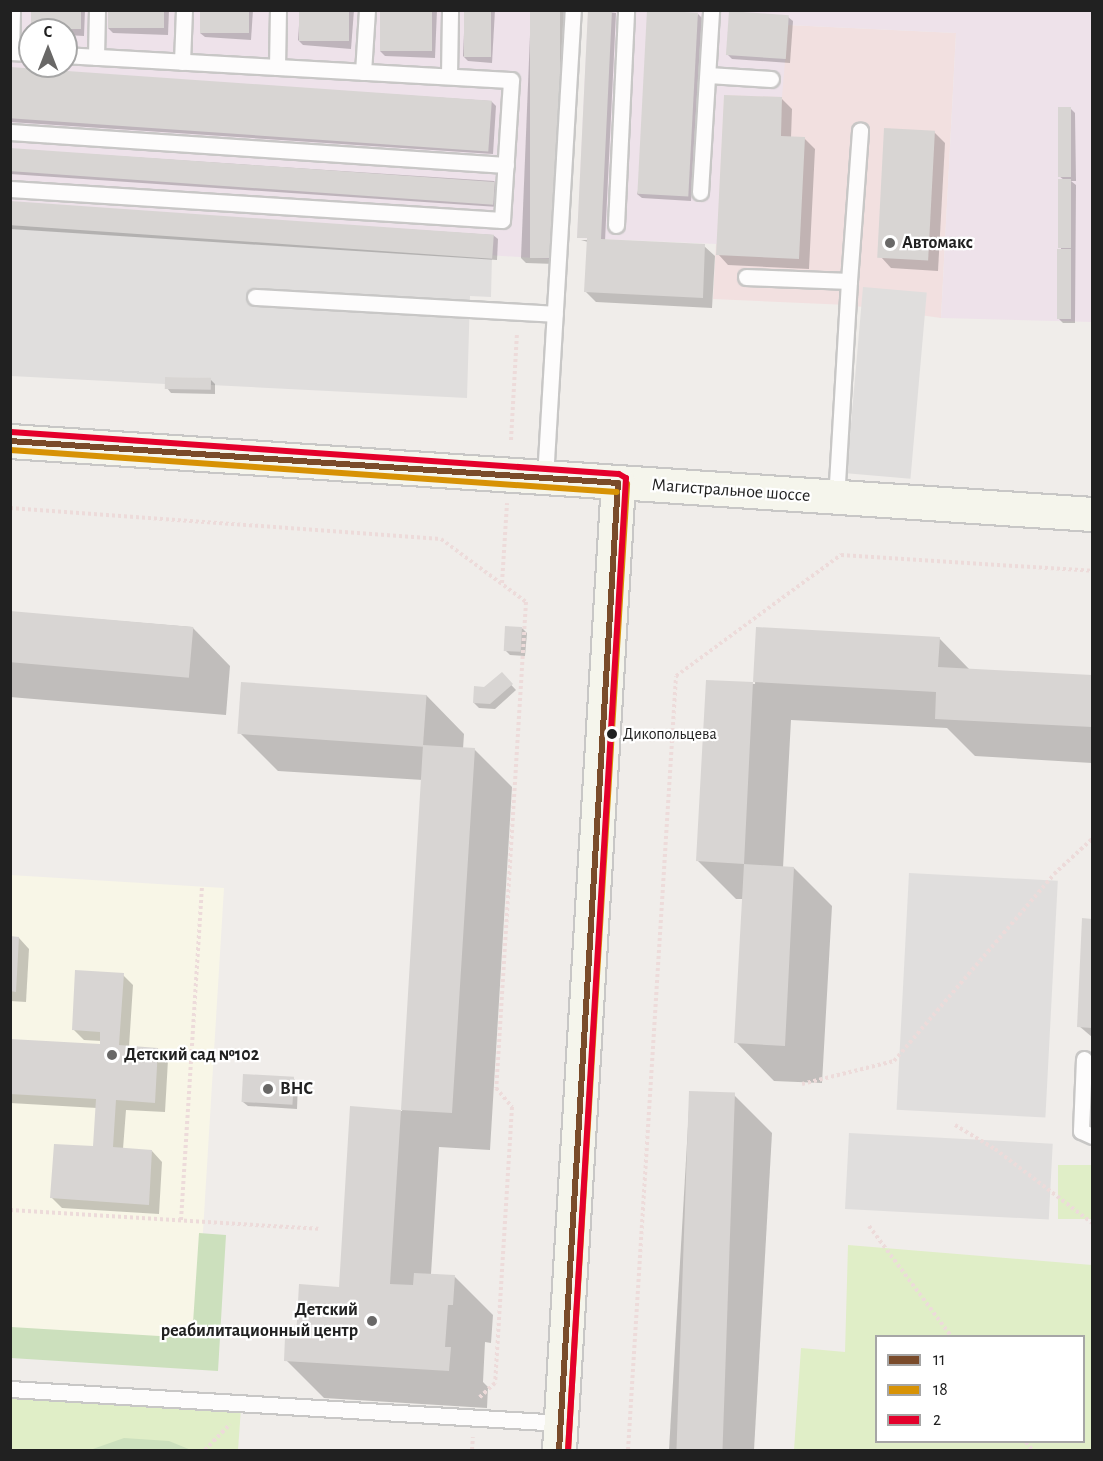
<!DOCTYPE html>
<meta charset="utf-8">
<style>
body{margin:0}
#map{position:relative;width:1103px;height:1461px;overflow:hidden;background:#f0edea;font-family:"Alegreya Sans",sans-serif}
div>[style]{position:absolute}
.commercial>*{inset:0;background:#f2e0e0}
.industrial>*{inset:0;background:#eee2ea}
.education>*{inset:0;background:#f8f6e7}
.grass>*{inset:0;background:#e0eec7;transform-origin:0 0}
.forest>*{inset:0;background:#cce0bd}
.parking>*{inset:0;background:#e0dedd;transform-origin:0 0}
.shadow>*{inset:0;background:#0003}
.building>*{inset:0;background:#d8d5d3;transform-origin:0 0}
.path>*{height:4px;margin-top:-2px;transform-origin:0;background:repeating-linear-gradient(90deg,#eddbda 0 3px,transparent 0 6px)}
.roads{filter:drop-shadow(2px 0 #c8c7c6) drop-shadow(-2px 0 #c8c7c6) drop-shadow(0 2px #c8c7c6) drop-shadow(0 -2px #c8c7c6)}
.lane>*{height:15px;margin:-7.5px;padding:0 7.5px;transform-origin:7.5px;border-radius:7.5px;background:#fdfcfc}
.secondary>*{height:33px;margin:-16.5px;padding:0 16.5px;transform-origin:16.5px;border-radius:16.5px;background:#f5f5ec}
.bus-1>*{height:6px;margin:-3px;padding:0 3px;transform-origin:3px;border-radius:3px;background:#7a4b2a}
.bus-2>*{height:6px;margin:-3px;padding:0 3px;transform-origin:3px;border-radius:3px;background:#d79205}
.bus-3>*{height:6px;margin:-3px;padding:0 3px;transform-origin:3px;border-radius:3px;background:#e4002b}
.dots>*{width:16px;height:16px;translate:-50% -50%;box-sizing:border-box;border:3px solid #fff;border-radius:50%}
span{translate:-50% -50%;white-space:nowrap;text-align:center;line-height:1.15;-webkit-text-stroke:4.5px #fff;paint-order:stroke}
.bus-label{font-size:16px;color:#212121}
.left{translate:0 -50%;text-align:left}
.poi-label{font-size:18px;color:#212121;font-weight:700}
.right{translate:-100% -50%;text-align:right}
.street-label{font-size:18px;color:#212121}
.frame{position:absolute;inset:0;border:12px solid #212121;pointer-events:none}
.legend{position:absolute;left:875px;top:1335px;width:210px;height:108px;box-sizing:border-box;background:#fff;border:2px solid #a6a6a6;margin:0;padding:8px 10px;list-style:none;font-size:18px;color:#212121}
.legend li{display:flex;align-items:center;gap:12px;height:30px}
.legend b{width:30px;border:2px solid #a6a6a6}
.north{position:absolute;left:18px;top:18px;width:60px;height:60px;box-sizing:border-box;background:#fff;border:2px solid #a6a6a6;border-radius:50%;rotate:0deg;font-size:16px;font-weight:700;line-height:24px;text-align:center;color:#212121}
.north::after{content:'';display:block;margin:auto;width:21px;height:27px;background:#696867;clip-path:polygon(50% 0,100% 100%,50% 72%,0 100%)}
</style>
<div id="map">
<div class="commercial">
<div style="clip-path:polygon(788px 25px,956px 33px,941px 318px,848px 305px,713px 299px,724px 95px)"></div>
</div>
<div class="industrial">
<div style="clip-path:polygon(evenodd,10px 11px,560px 11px,551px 259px,11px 225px,10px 11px,30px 30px,66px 30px,66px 66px,30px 66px,30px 30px)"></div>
<div style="clip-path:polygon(588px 11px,1092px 11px,1092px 322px,941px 318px,956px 33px,788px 25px,782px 97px,724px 95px,717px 244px,577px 238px)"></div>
</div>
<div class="education">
<div style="clip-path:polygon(10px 875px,224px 888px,195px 1362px,11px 1350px)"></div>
</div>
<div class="grass">
<div style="left:1058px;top:1165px;width:34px;height:54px"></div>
<div style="clip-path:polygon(evenodd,848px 1245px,1092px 1265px,1092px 1450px,794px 1450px,801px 1348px,845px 1352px,848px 1245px,876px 1336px,1084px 1336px,1084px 1442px,876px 1442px,876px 1336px)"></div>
<div style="clip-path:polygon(10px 1394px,241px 1408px,238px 1450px,11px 1450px)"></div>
</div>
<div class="forest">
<div style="clip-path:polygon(199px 1233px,226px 1235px,218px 1371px,11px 1358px,11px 1327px,192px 1338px)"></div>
<div style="clip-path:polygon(124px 1438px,169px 1441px,191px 1450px,90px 1450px)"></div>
</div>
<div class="parking">
<div style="clip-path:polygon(11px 225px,492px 256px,491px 297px,470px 296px,467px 398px,211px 385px,210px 378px,166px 377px,165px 384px,11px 376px)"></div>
<div style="left:863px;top:287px;width:64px;height:187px;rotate:5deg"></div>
<div style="left:909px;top:873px;width:149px;height:237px;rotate:3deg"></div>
<div style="left:849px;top:1133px;width:204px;height:76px;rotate:3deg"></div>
</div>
<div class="shadow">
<div style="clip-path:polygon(32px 10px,85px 10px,84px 36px,66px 35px,66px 30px,33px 30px)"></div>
<div style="clip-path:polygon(109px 10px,169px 10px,168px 35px,113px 33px,108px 28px)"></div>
<div style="clip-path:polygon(202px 10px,253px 10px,251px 40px,205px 37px,200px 33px)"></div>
<div style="clip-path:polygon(300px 10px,354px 10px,351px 49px,303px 45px,298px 40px)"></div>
<div style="clip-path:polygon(381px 10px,437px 10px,435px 58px,385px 56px,380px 51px)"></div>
<div style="clip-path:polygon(465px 10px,495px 10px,492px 63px,468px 61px,463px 56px)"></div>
<div style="clip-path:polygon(531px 10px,565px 10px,555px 264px,526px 263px,521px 258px)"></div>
<div style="clip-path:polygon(589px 10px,616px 13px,605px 241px,704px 246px,715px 256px,712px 308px,596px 302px,586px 292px,588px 242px,581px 240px,588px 240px)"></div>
<div style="clip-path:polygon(698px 14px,703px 19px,691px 201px,642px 198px,637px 194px)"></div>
<div style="clip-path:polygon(788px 17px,793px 21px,790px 63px,732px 59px,727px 54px)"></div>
<div style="clip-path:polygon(10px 69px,491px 101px,496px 106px,493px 154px,10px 122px)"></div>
<div style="clip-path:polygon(782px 99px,792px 109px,791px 138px,804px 138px,815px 149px,809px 269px,728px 265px,718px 254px)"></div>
<div style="clip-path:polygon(1071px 109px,1075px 113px,1076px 181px,1071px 181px,1076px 185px,1075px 323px,1063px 323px,1058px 318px,1064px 180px,1059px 176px)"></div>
<div style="clip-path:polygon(934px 132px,945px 143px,938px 271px,891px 268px,881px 257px)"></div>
<div style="clip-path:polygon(10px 149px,494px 181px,499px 186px,498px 207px,10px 174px)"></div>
<div style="clip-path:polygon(10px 203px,493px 235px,498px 239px,497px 260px,10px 229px)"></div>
<div style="clip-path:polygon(210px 379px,215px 384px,215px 394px,171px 393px,167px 388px)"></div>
<div style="clip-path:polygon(10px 612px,192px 627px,230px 666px,226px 715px,10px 697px)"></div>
<div style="clip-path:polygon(522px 628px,527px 633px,525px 656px,510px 655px,505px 650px)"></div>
<div style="clip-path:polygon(758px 629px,939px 638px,970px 670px,1092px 676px,1092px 763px,975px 756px,947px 728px,791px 720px,783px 868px,794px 868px,832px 906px,822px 1083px,774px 1081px,736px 1042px,743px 899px,736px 899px,698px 861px,708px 681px,755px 684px)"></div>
<div style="clip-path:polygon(501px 674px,516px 690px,495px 709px,479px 708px,474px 703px)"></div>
<div style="clip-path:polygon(426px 695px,464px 734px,463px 749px,474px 749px,512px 787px,490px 1150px,439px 1147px,431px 1274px,455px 1277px,493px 1315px,491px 1343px,485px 1342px,483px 1382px,488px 1387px,487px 1408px,324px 1398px,286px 1360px,297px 1339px,340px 1288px,351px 1108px,402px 1111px,423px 780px,278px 771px,240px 733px)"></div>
<div style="clip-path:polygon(1084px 920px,1092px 920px,1092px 1037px,1079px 1026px)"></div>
<div style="clip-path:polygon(10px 938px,19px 938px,29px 949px,26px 1002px,10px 1001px)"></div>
<div style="clip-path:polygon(123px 975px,133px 985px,129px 1047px,158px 1049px,168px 1060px,165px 1112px,126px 1110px,123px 1149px,152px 1151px,162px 1162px,159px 1214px,62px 1208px,52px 1198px,95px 1147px,97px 1108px,10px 1103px,10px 1040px,101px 1046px,101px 1041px,84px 1040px,73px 1029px)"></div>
<div style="clip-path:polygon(293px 1078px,298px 1083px,297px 1109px,248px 1106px,243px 1102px)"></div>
<div style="clip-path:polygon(690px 1092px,734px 1095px,772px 1133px,754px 1450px,669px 1450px)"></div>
</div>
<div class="building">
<div style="left:31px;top:10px;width:50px;height:19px"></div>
<div style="left:108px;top:10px;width:56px;height:18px"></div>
<div style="left:200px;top:10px;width:49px;height:23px"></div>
<div style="left:299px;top:10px;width:50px;height:31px"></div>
<div style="left:380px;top:10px;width:52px;height:41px"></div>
<div style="left:464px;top:10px;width:27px;height:47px"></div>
<div style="left:530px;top:10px;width:30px;height:248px"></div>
<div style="clip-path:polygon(588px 10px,612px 10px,601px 239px,705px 244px,703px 298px,584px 292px,587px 238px,577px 238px)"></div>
<div style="left:647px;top:10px;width:51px;height:184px;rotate:3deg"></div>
<div style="left:729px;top:11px;width:60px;height:44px;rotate:4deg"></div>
<div style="left:10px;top:67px;width:483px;height:51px;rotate:4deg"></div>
<div style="clip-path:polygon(724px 95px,782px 97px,781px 136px,805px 137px,799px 259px,716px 255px)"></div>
<div style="left:1058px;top:107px;width:13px;height:70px"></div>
<div style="left:884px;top:128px;width:51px;height:130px;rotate:3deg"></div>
<div style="left:10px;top:148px;width:486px;height:23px;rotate:4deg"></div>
<div style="left:1058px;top:179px;width:13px;height:69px"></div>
<div style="left:10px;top:201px;width:485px;height:24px;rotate:4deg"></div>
<div style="left:1057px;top:249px;width:14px;height:70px"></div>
<div style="left:165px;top:377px;width:46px;height:12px;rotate:1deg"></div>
<div style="left:10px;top:611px;width:184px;height:51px;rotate:5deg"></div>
<div style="left:505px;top:626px;width:17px;height:25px;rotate:3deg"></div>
<div style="clip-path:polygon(756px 627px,940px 637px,938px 667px,1092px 675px,1092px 727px,935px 719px,936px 692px,753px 682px,744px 864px,794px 867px,785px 1046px,734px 1043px,744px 864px,696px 861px,706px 680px,753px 682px)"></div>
<div style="clip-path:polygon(502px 672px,513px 684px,490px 704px,473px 703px,474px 686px,484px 687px)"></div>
<div style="left:241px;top:682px;width:186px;height:52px;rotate:4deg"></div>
<div style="clip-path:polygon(423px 745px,475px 748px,452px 1113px,401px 1110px,390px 1284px,413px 1285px,414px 1273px,455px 1275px,453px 1305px,448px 1305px,445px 1347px,451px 1347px,449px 1371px,284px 1361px,285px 1337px,296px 1338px,299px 1284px,339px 1287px,350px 1106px,401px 1110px)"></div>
<div style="clip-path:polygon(1082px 918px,1092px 919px,1092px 1028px,1077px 1027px)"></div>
<div style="clip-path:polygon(10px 936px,19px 937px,16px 992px,10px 991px)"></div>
<div style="clip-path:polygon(75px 970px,124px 973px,119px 1045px,158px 1048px,155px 1103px,116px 1100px,113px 1147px,152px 1150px,149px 1205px,50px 1198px,54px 1144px,93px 1146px,96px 1099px,10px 1094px,10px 1039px,100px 1044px,100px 1032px,72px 1030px)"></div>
<div style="left:243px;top:1074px;width:51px;height:28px;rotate:3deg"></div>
<div style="left:689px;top:1091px;width:46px;height:360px;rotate:2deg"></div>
</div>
<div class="path">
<div style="left:511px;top:440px;width:107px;rotate:-86.8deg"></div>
<div style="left:10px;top:508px;width:432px;rotate:4.1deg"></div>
<div style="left:441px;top:539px;width:106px;rotate:36.5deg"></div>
<div style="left:526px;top:602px;width:487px;rotate:93.5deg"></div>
<div style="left:496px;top:1088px;width:25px;rotate:50deg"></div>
<div style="left:512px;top:1107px;width:277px;rotate:93.5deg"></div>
<div style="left:495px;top:1383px;width:21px;rotate:137deg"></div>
<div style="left:502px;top:583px;width:80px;rotate:-86.4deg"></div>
<div style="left:802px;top:1084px;width:95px;rotate:-14deg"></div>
<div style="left:894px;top:1061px;width:246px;rotate:-49.4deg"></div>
<div style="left:1054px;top:874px;width:52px;rotate:-42.6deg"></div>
<div style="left:955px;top:1125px;width:47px;rotate:31deg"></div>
<div style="left:995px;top:1149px;width:122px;rotate:37.3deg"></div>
<div style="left:10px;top:1210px;width:309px;rotate:3.5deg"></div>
<div style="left:181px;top:1220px;width:335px;rotate:-86.4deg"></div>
<div style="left:869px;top:1226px;width:137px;rotate:53.3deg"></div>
<div style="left:1026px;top:1442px;width:10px;rotate:53deg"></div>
<div style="left:205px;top:1450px;width:36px;rotate:-46deg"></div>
<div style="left:472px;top:1450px;width:13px;rotate:-86deg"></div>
<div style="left:628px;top:1450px;width:775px;rotate:-86.45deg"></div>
<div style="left:676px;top:676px;width:205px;rotate:-36.3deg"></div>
<div style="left:841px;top:555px;width:252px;rotate:3.6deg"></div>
</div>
<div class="roads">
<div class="lane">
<div style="left:10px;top:52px;width:20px;rotate:3deg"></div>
<div style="left:11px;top:52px;width:42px;rotate:-88.6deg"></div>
<div style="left:96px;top:57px;width:47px;rotate:-88.8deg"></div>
<div style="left:182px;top:62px;width:52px;rotate:-87.8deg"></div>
<div style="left:277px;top:67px;width:57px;rotate:-89deg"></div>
<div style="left:363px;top:72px;width:62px;rotate:-86.3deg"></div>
<div style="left:708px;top:75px;width:63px;rotate:3.6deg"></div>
<div style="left:449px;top:76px;width:66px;rotate:-89.1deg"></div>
<div style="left:10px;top:132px;width:497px;rotate:3.8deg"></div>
<div style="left:10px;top:189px;width:493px;rotate:3.6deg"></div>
<div style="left:502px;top:220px;width:140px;rotate:-86.3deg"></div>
<div style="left:511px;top:80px;width:446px;rotate:-176.8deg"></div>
<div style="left:700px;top:192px;width:182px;rotate:-86.5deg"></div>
<div style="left:616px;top:225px;width:215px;rotate:-87.3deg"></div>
<div style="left:746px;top:277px;width:103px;rotate:2.2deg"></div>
<div style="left:849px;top:281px;width:216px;rotate:93.4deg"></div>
<div style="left:849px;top:281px;width:151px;rotate:-85.8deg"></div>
<div style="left:255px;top:297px;width:300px;rotate:3.2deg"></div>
<div style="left:545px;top:478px;width:469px;rotate:-86.6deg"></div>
<div style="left:1084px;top:1059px;width:72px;rotate:92.4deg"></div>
<div style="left:1081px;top:1131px;width:12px;rotate:24deg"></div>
<div style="left:10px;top:1389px;width:552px;rotate:3.53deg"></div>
</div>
<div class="secondary">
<div style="left:10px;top:441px;width:1084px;rotate:3.86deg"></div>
<div style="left:559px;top:1450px;width:969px;rotate:-86.51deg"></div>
</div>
</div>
<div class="bus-1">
<div style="left:10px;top:441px;width:609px;rotate:3.95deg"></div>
<div style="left:559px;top:1450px;width:969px;rotate:-86.51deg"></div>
</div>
<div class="bus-2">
<div style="left:10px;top:450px;width:608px;rotate:3.96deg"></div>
<div style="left:568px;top:1450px;width:968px;rotate:-86.5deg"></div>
</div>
<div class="bus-3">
<div style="left:11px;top:432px;width:609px;rotate:3.95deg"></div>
<div style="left:619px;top:474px;width:8px;rotate:30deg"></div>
<div style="left:626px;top:478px;width:974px;rotate:93.41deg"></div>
</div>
<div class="dots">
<div style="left:890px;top:243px;background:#696867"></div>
<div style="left:612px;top:734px;background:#212121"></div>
<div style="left:112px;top:1055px;background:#696867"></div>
<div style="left:268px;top:1089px;background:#696867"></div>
<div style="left:372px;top:1321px;background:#696867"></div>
</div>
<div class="bus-label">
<span class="left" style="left:623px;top:734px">Дикопольцева</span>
</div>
<div class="poi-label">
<span class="left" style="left:902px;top:243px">Автомакс</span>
<span class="left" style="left:124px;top:1055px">Детский сад №102</span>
<span class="left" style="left:280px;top:1089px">ВНС</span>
<span class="right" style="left:358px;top:1321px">Детский<br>реабилитационный центр</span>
</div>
<div class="street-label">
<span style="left:731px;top:491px;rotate:4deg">Магистральное шоссе</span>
</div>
<div class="frame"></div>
<ul class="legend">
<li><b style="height:8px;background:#7a4b2a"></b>11</li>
<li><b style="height:8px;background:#d79205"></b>18</li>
<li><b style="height:8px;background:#e4002b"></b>2</li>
</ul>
<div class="north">С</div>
</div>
